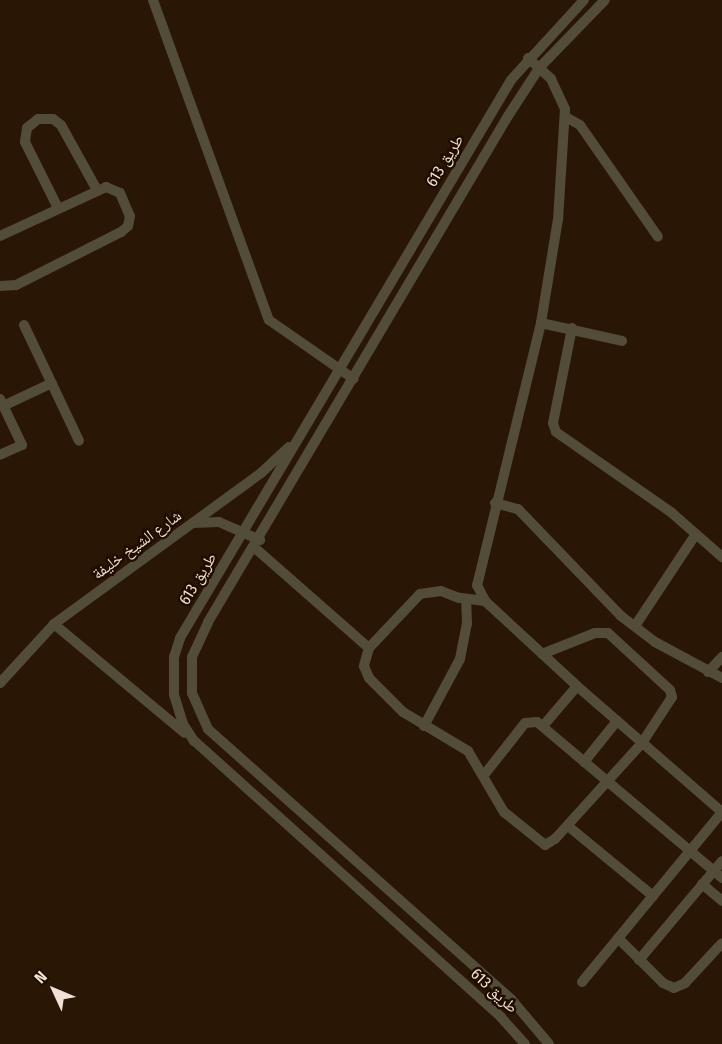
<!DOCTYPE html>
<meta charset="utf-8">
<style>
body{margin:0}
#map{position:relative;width:722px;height:1044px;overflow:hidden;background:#2a1604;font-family:"Fira Sans Condensed","Noto Naskh Arabic",sans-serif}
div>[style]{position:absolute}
.minor>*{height:10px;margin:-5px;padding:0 5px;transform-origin:5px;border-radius:5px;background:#524c38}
span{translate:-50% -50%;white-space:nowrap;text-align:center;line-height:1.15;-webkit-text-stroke:5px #200d00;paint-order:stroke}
.street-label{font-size:16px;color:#efe1d5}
.north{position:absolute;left:24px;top:960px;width:60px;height:60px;-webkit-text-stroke:4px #200d00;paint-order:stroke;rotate:314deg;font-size:16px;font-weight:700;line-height:24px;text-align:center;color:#efe1d5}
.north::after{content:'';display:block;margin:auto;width:21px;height:27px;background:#efe1d5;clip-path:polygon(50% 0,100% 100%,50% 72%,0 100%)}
</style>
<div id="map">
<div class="minor">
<div style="left:153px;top:0;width:340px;rotate:70.1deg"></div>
<div style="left:269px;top:320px;width:103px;rotate:34.8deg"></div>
<div style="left:528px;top:58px;width:31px;rotate:42deg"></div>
<div style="left:551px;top:79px;width:33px;rotate:65deg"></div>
<div style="left:565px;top:109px;width:110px;rotate:93.6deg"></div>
<div style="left:558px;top:219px;width:105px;rotate:99.3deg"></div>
<div style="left:541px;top:323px;width:270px;rotate:103.7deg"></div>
<div style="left:477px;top:585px;width:18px;rotate:63deg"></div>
<div style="left:485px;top:601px;width:125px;rotate:42.7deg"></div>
<div style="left:577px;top:686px;width:192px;rotate:41deg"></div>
<div style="left:566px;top:117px;width:16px;rotate:30deg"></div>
<div style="left:580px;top:125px;width:136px;rotate:55.1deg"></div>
<div style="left:58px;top:208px;width:74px;rotate:-116.6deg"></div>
<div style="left:25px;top:142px;width:14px;rotate:-82deg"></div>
<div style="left:27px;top:128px;width:14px;rotate:-39deg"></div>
<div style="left:38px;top:119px;width:15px"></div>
<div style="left:53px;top:119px;width:10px;rotate:37deg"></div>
<div style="left:61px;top:125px;width:74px;rotate:61deg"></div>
<div style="left:0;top:236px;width:117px;rotate:-24.8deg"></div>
<div style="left:106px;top:187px;width:15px;rotate:23deg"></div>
<div style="left:120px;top:193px;width:25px;rotate:67deg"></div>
<div style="left:130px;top:216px;width:10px;rotate:101deg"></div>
<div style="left:128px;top:226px;width:9px;rotate:139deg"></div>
<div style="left:121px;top:232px;width:118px;rotate:153.2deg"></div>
<div style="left:16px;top:285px;width:16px;rotate:176deg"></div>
<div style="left:541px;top:323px;width:83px;rotate:12.5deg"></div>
<div style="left:24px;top:325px;width:128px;rotate:64.6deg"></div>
<div style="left:572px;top:328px;width:97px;rotate:101.3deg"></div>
<div style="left:553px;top:423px;width:9px;rotate:72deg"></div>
<div style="left:556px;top:432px;width:141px;rotate:34.9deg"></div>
<div style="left:672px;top:513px;width:67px;rotate:41.3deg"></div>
<div style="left:0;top:399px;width:51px;rotate:64.4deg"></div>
<div style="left:22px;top:445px;width:24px;rotate:156deg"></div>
<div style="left:3px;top:406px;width:54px;rotate:-25.1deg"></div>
<div style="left:495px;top:503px;width:24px;rotate:15deg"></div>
<div style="left:518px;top:509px;width:149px;rotate:46.1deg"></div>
<div style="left:621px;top:616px;width:43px;rotate:37.4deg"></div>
<div style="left:655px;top:642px;width:76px;rotate:28.2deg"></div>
<div style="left:193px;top:523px;width:26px;rotate:-2deg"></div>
<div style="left:219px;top:522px;width:45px;rotate:23.7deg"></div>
<div style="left:255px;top:548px;width:152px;rotate:41.3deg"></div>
<div style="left:485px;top:601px;width:26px;rotate:-173deg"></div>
<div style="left:459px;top:598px;width:19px;rotate:-159deg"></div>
<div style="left:441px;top:591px;width:21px;rotate:172deg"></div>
<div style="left:420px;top:594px;width:74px;rotate:133.4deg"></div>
<div style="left:369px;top:648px;width:19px;rotate:106deg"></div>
<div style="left:364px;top:666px;width:13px;rotate:67deg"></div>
<div style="left:369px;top:678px;width:48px;rotate:45deg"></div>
<div style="left:403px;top:712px;width:76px;rotate:31deg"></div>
<div style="left:468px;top:751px;width:71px;rotate:59.5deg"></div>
<div style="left:504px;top:812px;width:53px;rotate:38.8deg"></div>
<div style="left:545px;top:845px;width:12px;rotate:-31deg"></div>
<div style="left:555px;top:839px;width:130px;rotate:-47.8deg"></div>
<div style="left:642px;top:743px;width:55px;rotate:-56.9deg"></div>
<div style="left:672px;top:697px;width:7px;rotate:-106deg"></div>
<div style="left:670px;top:690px;width:84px;rotate:-137.4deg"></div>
<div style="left:608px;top:633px;width:13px;rotate:180deg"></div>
<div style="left:595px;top:633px;width:57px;rotate:158.4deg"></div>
<div style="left:54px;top:624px;width:170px;rotate:39.8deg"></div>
<div style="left:635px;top:626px;width:110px;rotate:-56.5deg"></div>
<div style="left:708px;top:672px;width:21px;rotate:-47deg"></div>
<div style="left:0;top:683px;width:80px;rotate:-47.5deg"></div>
<div style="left:54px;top:624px;width:256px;rotate:-36.1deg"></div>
<div style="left:261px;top:473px;width:38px;rotate:-43deg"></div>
<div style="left:424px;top:726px;width:76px;rotate:-61.8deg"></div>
<div style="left:460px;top:659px;width:36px;rotate:-79deg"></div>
<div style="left:467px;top:624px;width:24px;rotate:-92deg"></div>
<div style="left:543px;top:726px;width:52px;rotate:-49.6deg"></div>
<div style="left:584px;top:762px;width:53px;rotate:-51.2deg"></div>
<div style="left:484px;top:775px;width:66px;rotate:-51.7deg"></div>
<div style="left:525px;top:723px;width:12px;rotate:-5deg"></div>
<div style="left:537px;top:722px;width:242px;rotate:40.1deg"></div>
<div style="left:568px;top:826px;width:110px;rotate:39.5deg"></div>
<div style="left:702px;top:884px;width:26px;rotate:40deg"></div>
<div style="left:618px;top:938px;width:64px;rotate:45deg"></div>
<div style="left:663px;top:983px;width:12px;rotate:24deg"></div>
<div style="left:674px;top:988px;width:12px;rotate:-24deg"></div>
<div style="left:685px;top:983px;width:54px;rotate:-47.2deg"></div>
<div style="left:639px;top:960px;width:129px;rotate:-50deg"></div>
<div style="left:582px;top:982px;width:220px;rotate:-50.5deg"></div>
<div style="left:525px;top:1044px;width:36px;rotate:-132deg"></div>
<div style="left:501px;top:1017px;width:413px;rotate:-138deg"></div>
<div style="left:194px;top:741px;width:20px;rotate:-123deg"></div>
<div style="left:183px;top:724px;width:31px;rotate:-107deg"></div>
<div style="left:174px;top:694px;width:37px;rotate:-90deg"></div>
<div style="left:174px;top:657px;width:20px;rotate:-72deg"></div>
<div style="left:180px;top:638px;width:649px;rotate:-59.32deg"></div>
<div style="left:511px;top:80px;width:108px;rotate:-47.6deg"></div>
<div style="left:549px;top:1044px;width:59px;rotate:-130.2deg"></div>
<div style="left:511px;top:999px;width:406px;rotate:-138.3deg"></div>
<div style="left:208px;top:729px;width:39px;rotate:-114deg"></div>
<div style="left:192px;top:693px;width:36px;rotate:-90deg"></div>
<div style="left:192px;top:657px;width:38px;rotate:-65deg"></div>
<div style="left:208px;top:622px;width:588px;rotate:-59.34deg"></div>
<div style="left:508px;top:116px;width:59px;rotate:-56.9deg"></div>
<div style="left:540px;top:67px;width:93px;rotate:-45.9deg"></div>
</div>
<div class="street-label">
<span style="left:445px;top:161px;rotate:-59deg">طريق 613</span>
<span style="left:137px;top:545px;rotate:-36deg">شارع الشيخ خليفة</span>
<span style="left:198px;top:579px;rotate:-59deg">طريق 613</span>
<span style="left:494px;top:991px;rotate:43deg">طريق 613</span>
</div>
<div class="north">N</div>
</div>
